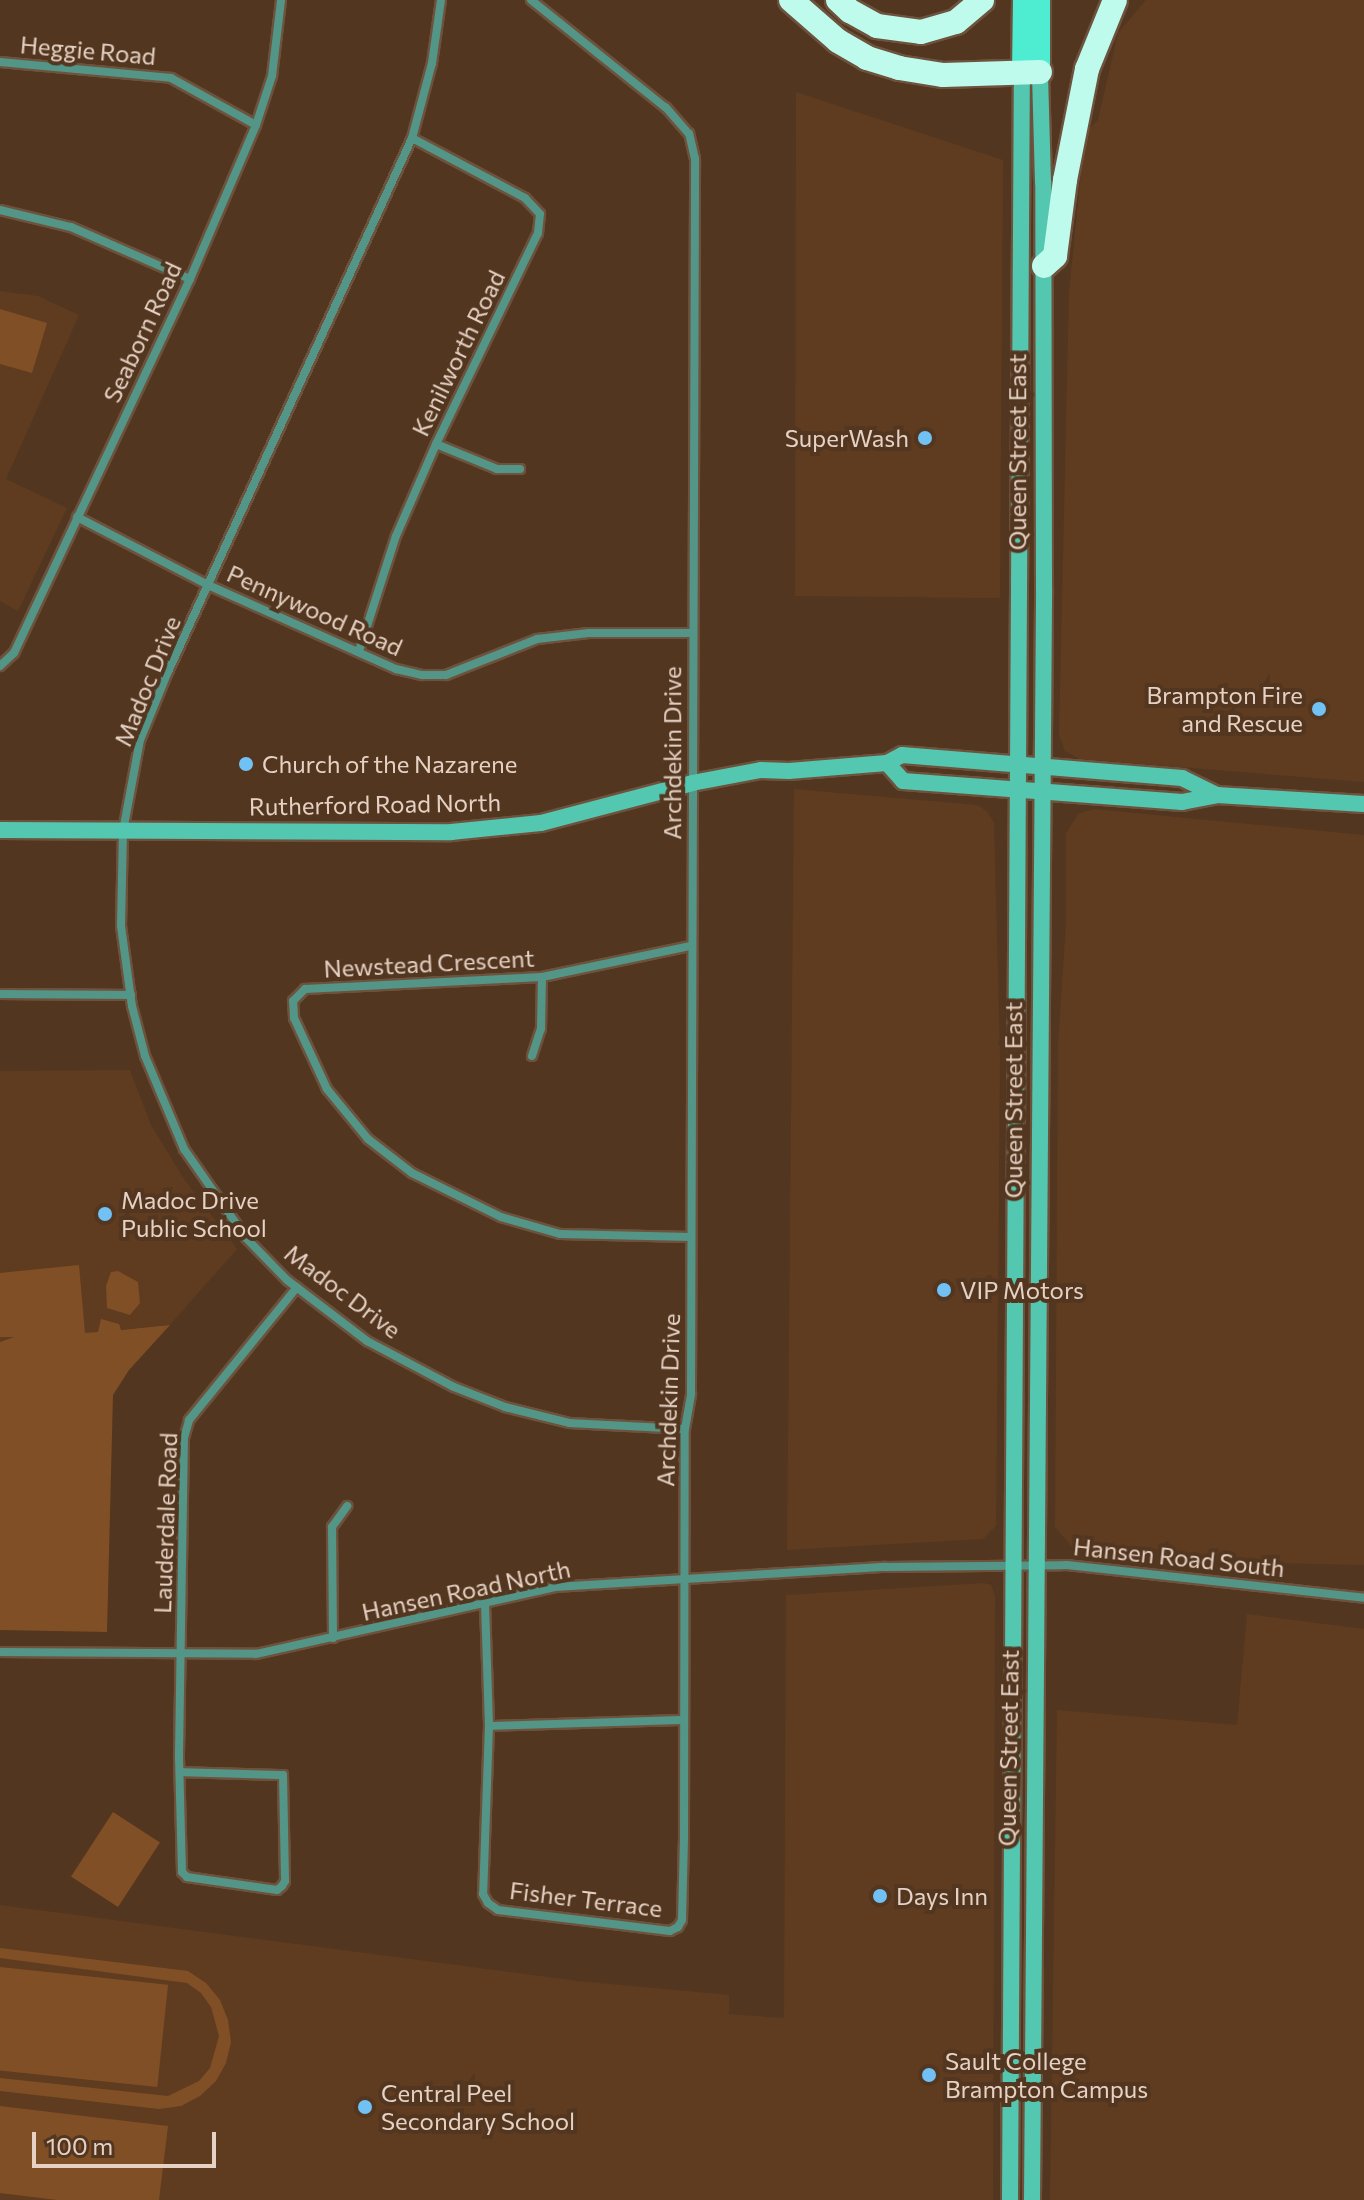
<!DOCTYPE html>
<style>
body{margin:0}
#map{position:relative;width:1364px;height:2200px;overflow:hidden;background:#53361f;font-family:Commissioner,sans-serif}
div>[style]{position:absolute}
.built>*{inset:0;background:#5f3c20}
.green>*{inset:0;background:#804f25;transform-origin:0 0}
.roads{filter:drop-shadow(2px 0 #6d523d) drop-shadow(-2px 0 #6d523d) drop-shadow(0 2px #6d523d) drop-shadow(0 -2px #6d523d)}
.street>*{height:8px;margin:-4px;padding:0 4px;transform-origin:4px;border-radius:4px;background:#539687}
.secondary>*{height:16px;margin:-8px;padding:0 8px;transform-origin:8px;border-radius:8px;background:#54c7b0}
.primary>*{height:20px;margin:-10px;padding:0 10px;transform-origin:10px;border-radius:10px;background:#4eecd0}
.highway>*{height:24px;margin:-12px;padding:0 12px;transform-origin:12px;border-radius:12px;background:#befbec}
.dots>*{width:22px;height:22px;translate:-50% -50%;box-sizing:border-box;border:4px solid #53361f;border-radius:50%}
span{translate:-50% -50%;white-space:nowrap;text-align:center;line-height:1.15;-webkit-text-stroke:8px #53361f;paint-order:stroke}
.street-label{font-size:24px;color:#e5d2c5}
.poi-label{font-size:24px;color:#e5d2c5}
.right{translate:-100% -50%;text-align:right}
.left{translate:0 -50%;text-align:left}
.scale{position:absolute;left:32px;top:2132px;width:184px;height:36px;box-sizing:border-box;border:4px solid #e5d2c5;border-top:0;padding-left:10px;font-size:24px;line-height:28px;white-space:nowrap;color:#e5d2c5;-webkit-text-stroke:6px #53361f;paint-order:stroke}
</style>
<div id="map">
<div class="built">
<div style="clip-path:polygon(1146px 0,1364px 0,1364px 782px,1080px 759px,1065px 751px,1059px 735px,1069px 292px,1085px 133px,1098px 120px,1118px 33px)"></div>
<div style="clip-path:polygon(796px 92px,1003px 160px,1000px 598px,795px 596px)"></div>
<div style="clip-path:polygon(0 291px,38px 296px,79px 315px,6px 479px,67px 508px,18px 611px,0 601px)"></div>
<div style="clip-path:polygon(794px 789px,977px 805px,987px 811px,994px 823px,1000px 1055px,996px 1526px,983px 1539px,787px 1550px)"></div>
<div style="clip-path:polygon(1094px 809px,1364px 835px,1364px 1565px,1182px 1561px,1073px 1548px,1055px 1527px,1058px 1046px,1066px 921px,1066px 833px,1078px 814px)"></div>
<div style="clip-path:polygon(130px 1070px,151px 1125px,184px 1179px,237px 1249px,170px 1325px,0 1342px,0 1071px)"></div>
<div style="clip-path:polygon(984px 1583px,991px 1585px,995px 1595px,993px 2200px,0 2200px,0 1905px,578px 1981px,729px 1995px,729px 2014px,784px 2018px,786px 1595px)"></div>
<div style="clip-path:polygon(1247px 1614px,1364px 1629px,1364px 2200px,1050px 2200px,1057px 1710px,1237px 1725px)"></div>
</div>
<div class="green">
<div style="clip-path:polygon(0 309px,47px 323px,32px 373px,0 364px)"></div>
<div style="clip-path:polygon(79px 1265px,85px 1333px,98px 1332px,101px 1319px,119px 1324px,121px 1330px,170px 1325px,129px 1370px,113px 1395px,107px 1632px,0 1630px,0 1342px,14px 1337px,0 1337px,0 1273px)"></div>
<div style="clip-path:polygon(118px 1271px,138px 1282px,140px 1303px,130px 1315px,107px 1308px,106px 1286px,111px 1272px)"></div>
<div style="left:113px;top:1812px;width:56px;height:77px;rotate:33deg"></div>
<div style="clip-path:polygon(0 1948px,188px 1971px,206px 1983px,220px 2000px,228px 2020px,231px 2042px,226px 2063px,216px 2081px,200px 2096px,181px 2106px,159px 2109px,0 2091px,0 2078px,168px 2096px,199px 2081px,210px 2068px,219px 2036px,211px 2007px,201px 1993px,187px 1983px,0 1958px)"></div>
<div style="left:0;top:1967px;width:169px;height:103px;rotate:6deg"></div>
<div style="clip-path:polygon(0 2106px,168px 2126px,159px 2200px,57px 2200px,0 2193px)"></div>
</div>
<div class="roads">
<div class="street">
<div style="left:441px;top:0;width:64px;rotate:98.1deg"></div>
<div style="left:432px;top:63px;width:78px;rotate:104.9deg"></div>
<div style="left:412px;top:138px;width:589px;rotate:114.56deg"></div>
<div style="left:167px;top:674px;width:71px;rotate:112.2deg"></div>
<div style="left:140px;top:740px;width:93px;rotate:100.6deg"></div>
<div style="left:123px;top:831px;width:95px;rotate:91.2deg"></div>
<div style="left:121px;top:926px;width:81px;rotate:82.2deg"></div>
<div style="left:132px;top:1006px;width:52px;rotate:75.4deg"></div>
<div style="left:145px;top:1056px;width:101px;rotate:67.2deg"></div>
<div style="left:184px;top:1149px;width:108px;rotate:55.1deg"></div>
<div style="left:246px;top:1238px;width:59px;rotate:45.7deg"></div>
<div style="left:287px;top:1280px;width:101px;rotate:37.3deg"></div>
<div style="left:367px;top:1341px;width:98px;rotate:27.9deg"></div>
<div style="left:454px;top:1387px;width:55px;rotate:21.4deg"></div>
<div style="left:505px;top:1407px;width:66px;rotate:14deg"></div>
<div style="left:569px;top:1423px;width:116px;rotate:3deg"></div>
<div style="left:0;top:62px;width:172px;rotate:5.3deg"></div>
<div style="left:171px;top:78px;width:97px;rotate:28.9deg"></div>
<div style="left:0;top:210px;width:73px;rotate:13.5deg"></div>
<div style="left:71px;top:227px;width:130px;rotate:23.6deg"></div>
<div style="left:436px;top:444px;width:66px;rotate:22.3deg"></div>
<div style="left:497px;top:469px;width:23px"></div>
<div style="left:77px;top:517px;width:148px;rotate:27.4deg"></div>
<div style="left:208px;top:585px;width:206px;rotate:24.1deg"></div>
<div style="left:396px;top:669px;width:27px;rotate:13deg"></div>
<div style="left:422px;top:675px;width:24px"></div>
<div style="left:446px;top:675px;width:98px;rotate:-21.6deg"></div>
<div style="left:537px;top:639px;width:52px;rotate:-6.6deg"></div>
<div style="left:589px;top:633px;width:103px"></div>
<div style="left:359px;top:651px;width:121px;rotate:-72.2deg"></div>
<div style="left:396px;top:536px;width:100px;rotate:-66.5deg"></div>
<div style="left:436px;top:444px;width:234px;rotate:-64.2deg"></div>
<div style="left:538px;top:233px;width:19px;rotate:-84deg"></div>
<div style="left:540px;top:214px;width:22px;rotate:-133deg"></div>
<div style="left:525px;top:198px;width:128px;rotate:-152deg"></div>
<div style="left:0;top:666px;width:19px;rotate:-43deg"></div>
<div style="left:14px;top:653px;width:413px;rotate:-64.8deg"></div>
<div style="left:190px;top:279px;width:168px;rotate:-66.8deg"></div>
<div style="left:256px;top:125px;width:52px;rotate:-71.9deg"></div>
<div style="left:272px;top:76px;width:77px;rotate:-83.2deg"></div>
<div style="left:0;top:994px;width:131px;rotate:0.4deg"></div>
<div style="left:532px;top:1056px;width:28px;rotate:-72deg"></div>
<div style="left:541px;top:1029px;width:52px;rotate:-88.9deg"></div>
<div style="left:691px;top:1237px;width:131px;rotate:-178.7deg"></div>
<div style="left:560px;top:1234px;width:61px;rotate:-163.9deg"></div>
<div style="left:501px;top:1217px;width:99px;rotate:-153.7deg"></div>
<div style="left:412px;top:1173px;width:56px;rotate:-142.3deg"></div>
<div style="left:368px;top:1139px;width:65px;rotate:-129.4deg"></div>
<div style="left:327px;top:1089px;width:78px;rotate:-114.9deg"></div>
<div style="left:294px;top:1018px;width:17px;rotate:-93deg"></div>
<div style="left:293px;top:1001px;width:17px;rotate:-45deg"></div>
<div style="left:305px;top:989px;width:237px;rotate:-2.9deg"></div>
<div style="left:542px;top:977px;width:152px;rotate:-11.8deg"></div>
<div style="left:485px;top:1604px;width:122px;rotate:88.1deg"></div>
<div style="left:489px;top:1726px;width:168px;rotate:92deg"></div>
<div style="left:483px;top:1894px;width:10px;rotate:61deg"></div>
<div style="left:488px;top:1903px;width:12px;rotate:35deg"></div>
<div style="left:498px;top:1910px;width:173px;rotate:7deg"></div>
<div style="left:670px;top:1931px;width:9px;rotate:-27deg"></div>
<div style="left:678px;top:1927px;width:8px;rotate:-60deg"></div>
<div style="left:682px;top:1920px;width:82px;rotate:-88.6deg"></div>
<div style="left:684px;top:1838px;width:409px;rotate:-89.9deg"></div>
<div style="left:685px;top:1429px;width:36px;rotate:-80deg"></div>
<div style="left:691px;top:1394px;width:1235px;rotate:-89.81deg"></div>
<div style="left:695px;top:159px;width:26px;rotate:-103deg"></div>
<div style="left:689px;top:134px;width:35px;rotate:-131deg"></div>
<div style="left:666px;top:108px;width:173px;rotate:-141.3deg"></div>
<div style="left:333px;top:1638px;width:111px;rotate:-90.5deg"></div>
<div style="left:332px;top:1527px;width:26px;rotate:-54deg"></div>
<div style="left:0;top:1652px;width:256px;rotate:0.4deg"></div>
<div style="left:256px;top:1654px;width:306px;rotate:-12.6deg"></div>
<div style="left:555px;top:1587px;width:331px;rotate:-3.5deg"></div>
<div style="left:885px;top:1567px;width:182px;rotate:-0.6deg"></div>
<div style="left:1067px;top:1565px;width:299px;rotate:6.3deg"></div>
<div style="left:489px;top:1726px;width:195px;rotate:-1.8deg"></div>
<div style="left:181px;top:1772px;width:102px;rotate:1.7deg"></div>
<div style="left:283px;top:1775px;width:106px;rotate:88.9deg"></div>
<div style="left:285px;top:1881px;width:6px;rotate:121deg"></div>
<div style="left:282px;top:1886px;width:6px;rotate:141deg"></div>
<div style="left:277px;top:1890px;width:91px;rotate:-171.8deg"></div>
<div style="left:187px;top:1877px;width:7px;rotate:-135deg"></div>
<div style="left:182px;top:1872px;width:118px;rotate:-91.5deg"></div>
<div style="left:179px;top:1754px;width:316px;rotate:-89.1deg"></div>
<div style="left:184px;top:1438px;width:19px;rotate:-74deg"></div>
<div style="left:189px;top:1420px;width:171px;rotate:-50.9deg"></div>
</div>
<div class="secondary">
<div style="left:887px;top:763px;width:24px;rotate:48deg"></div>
<div style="left:903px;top:781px;width:280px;rotate:4.3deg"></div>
<div style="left:1182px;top:802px;width:36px;rotate:-11deg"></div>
<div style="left:1217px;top:795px;width:147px;rotate:3.5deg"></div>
<div style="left:0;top:830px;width:451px;rotate:0.3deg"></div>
<div style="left:451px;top:832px;width:90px;rotate:-5.7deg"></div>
<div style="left:541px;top:823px;width:156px;rotate:-14.8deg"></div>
<div style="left:692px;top:783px;width:70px;rotate:-10.7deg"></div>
<div style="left:761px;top:770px;width:28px;rotate:2deg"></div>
<div style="left:789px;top:771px;width:98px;rotate:-4.7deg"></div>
<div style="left:887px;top:763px;width:17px;rotate:-28deg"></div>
<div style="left:902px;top:755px;width:281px;rotate:4.7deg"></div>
<div style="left:1182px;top:778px;width:39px;rotate:26deg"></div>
<div style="left:1010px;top:2200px;width:2127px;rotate:-89.68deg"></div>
<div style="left:1032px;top:2200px;width:1611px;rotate:-89.57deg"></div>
<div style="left:1044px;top:589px;width:407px;rotate:-90.1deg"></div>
<div style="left:1043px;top:182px;width:110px;rotate:-91.6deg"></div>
</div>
<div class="primary">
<div style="left:1040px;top:0;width:72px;rotate:90deg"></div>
<div style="left:1022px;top:73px;width:73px;rotate:-89.2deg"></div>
</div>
<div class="highway">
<div style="left:791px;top:0;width:62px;rotate:41.1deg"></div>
<div style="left:838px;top:41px;width:34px;rotate:30deg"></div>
<div style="left:867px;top:58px;width:34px;rotate:17deg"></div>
<div style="left:899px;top:68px;width:45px;rotate:9deg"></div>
<div style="left:943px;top:75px;width:97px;rotate:-1.8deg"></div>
<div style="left:838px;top:0;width:16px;rotate:43deg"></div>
<div style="left:850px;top:11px;width:31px;rotate:29deg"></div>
<div style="left:877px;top:26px;width:44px;rotate:7.8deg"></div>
<div style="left:921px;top:32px;width:36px;rotate:-16deg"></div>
<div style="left:956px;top:22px;width:34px;rotate:-40deg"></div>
<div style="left:1044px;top:266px;width:15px;rotate:-42deg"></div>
<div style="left:1055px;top:256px;width:77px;rotate:-82.5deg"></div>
<div style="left:1065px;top:180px;width:113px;rotate:-78.8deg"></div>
<div style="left:1087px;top:69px;width:74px;rotate:-67.9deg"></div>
</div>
</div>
<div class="dots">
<div style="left:925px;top:438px;background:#71c1f4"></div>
<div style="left:1319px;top:709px;background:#71c1f4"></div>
<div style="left:246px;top:764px;background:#71c1f4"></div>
<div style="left:105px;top:1214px;background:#71c1f4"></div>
<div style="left:944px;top:1290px;background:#71c1f4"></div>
<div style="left:880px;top:1896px;background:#71c1f4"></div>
<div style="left:929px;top:2075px;background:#71c1f4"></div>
<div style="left:365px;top:2107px;background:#71c1f4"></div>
</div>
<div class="street-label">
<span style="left:88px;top:50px;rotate:5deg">Heggie Road</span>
<span style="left:142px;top:332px;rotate:-65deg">Seaborn Road</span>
<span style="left:458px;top:353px;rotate:-64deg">Kenilworth Road</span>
<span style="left:1017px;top:452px;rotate:-90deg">Queen Street East</span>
<span style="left:315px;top:610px;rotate:24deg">Pennywood Road</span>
<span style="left:147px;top:681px;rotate:-68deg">Madoc Drive</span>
<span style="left:672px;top:753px;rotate:-90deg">Archdekin Drive</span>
<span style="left:375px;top:804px;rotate:-1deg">Rutherford Road North</span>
<span style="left:429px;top:963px;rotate:-3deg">Newstead Crescent</span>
<span style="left:1013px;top:1100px;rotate:-90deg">Queen Street East</span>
<span style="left:343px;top:1291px;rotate:37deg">Madoc Drive</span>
<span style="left:668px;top:1400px;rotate:-88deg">Archdekin Drive</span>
<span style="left:165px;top:1523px;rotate:-88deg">Lauderdale Road</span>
<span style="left:1179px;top:1557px;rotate:6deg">Hansen Road South</span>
<span style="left:466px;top:1590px;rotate:-12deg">Hansen Road North</span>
<span style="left:1008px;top:1748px;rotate:-89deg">Queen Street East</span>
<span style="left:586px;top:1899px;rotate:7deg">Fisher Terrace</span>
</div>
<div class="poi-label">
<span class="right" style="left:909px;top:438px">SuperWash</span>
<span class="right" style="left:1303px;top:709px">Brampton Fire<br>and Rescue</span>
<span class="left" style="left:262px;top:764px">Church of the Nazarene</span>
<span class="left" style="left:121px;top:1214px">Madoc Drive<br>Public School</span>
<span class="left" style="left:960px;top:1290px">VIP Motors</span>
<span class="left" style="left:896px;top:1896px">Days Inn</span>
<span class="left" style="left:945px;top:2075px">Sault College<br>Brampton Campus</span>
<span class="left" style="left:381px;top:2107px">Central Peel<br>Secondary School</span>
</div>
<div class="scale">100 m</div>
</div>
